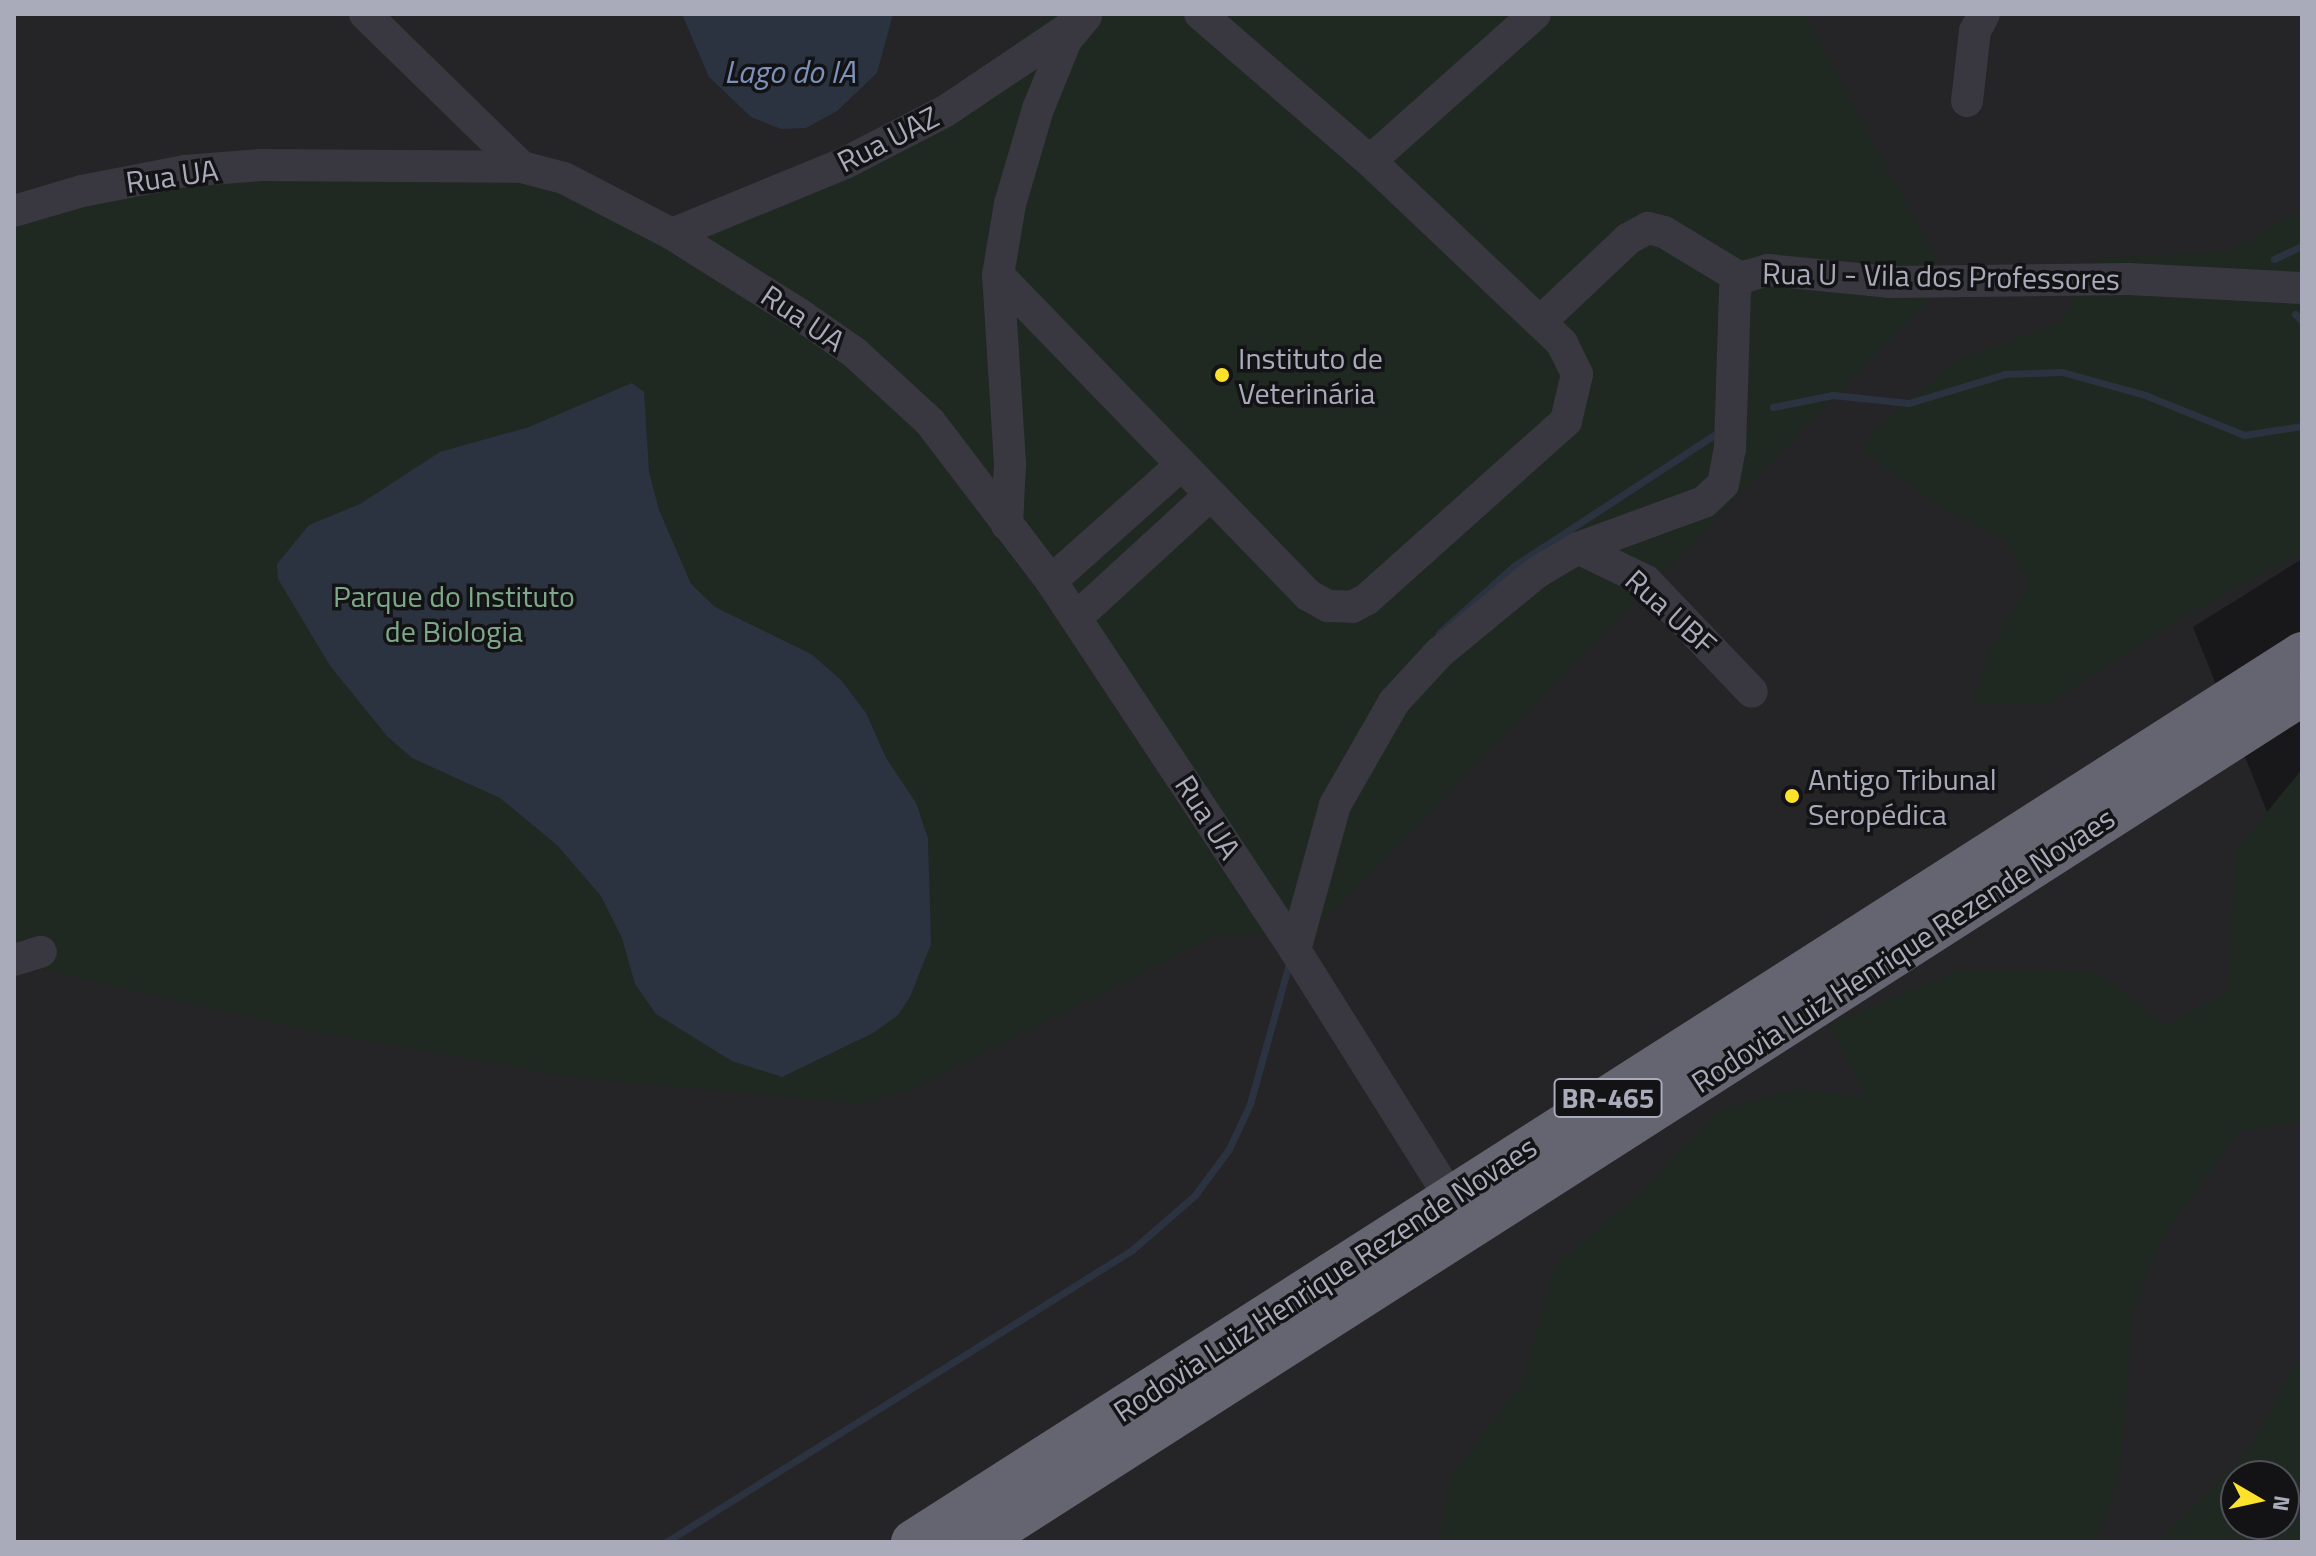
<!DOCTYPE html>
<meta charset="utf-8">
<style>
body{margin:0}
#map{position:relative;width:2316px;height:1556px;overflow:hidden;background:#18181a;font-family:"Titillium Web",sans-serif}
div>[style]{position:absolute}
.built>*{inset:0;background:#252427}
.green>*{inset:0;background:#1f2922}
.water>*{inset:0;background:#2c3340}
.stream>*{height:7px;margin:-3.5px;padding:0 3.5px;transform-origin:3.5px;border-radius:3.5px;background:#2c3340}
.minor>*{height:32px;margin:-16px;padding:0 16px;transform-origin:16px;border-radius:16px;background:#393840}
.highway>*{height:44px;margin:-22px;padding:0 22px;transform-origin:22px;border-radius:22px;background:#646571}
.dots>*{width:22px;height:22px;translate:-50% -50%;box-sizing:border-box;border:4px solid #131315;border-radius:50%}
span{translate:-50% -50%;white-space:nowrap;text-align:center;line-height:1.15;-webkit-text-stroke:7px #131315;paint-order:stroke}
.shield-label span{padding:2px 6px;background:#131315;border:2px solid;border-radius:6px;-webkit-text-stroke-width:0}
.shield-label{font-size:28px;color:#a9abbb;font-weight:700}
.street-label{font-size:30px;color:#a9abbb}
.poi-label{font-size:30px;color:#a9abbb}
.left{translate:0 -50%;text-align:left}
.park-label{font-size:30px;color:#7ea889}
.water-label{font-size:32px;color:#7d91b9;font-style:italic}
.frame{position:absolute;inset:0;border:16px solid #a9abbb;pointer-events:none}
.north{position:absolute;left:2220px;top:1460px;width:80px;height:80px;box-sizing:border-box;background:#131315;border:2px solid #4f5057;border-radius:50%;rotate:99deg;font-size:22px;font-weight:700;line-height:32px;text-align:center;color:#a9abbb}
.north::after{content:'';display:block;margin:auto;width:28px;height:36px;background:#ffe32b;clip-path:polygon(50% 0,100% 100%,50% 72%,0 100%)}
</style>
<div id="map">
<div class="built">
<div style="clip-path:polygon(evenodd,14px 14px,2302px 14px,2302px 559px,2193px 627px,2302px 899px,2302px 1542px,14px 1542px,14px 14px,2236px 1476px,2284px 1476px,2284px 1524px,2236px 1524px,2236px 1476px)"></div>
</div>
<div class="green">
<div style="clip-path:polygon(1050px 14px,1805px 14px,1948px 281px,1295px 950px,1268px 933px,1211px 938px,908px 1091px,863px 1104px,578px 1078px,305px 1030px,14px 963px,14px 211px,185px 171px,522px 167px,672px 234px,951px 97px)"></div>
<div style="clip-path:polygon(2302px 210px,2302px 552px,2191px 613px,2049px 703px,1973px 703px,1990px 647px,2029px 585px,2007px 542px,1944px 509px,1863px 452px,1874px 430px,1957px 360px,2060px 322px,2101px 258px,2228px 251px)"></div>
<div style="clip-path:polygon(2302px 769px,2302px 1121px,2238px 1132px,2159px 1245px,2133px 1311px,2120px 1476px,2096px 1542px,1438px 1542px,1450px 1477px,1521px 1383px,1555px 1266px,1638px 1194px,1719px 1110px,1799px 1088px,1866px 1098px,1829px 1025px,1962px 969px,2096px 971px,2166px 1025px,2227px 992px,2236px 850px)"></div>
<div style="clip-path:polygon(evenodd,2302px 1353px,2302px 1542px,2158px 1542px,2248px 1452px,2302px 1353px,2236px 1476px,2284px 1476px,2284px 1524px,2236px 1524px,2236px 1476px)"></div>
</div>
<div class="water">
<div style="clip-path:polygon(682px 14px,893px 14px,877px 73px,837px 111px,806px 128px,781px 129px,751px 117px,709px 77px)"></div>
<div style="clip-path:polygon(632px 383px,644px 392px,649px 472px,659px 510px,691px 584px,715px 607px,811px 654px,841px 680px,866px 713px,886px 758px,916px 803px,928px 839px,931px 944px,910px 997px,898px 1015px,873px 1033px,782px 1077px,732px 1061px,656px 1014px,635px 984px,622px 938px,601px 896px,557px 845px,500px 798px,412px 758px,387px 736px,331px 667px,278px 579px,277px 564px,309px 525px,360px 504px,440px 452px,529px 427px)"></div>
</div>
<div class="stream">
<div style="left:2274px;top:259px;width:31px;rotate:-25deg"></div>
<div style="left:2295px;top:314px;width:10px;rotate:45deg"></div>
<div style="left:1773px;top:407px;width:61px;rotate:-11.3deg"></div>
<div style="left:1833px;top:395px;width:76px;rotate:6deg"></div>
<div style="left:1909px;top:403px;width:100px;rotate:-16.8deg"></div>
<div style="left:2005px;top:374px;width:57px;rotate:-2deg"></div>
<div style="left:2062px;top:372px;width:86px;rotate:15.5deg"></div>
<div style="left:2145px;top:395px;width:107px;rotate:22deg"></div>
<div style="left:2244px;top:435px;width:59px;rotate:-8.8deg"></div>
<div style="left:1439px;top:633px;width:101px;rotate:-41.8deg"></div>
<div style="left:1514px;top:566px;width:246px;rotate:-33.2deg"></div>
<div style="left:666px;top:1542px;width:550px;rotate:-32.07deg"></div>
<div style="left:1132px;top:1250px;width:84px;rotate:-41.1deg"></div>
<div style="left:1195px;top:1195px;width:57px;rotate:-53.5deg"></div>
<div style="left:1229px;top:1149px;width:50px;rotate:-65deg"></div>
<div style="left:1250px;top:1104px;width:149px;rotate:-74.5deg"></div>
</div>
<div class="minor">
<div style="left:365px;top:14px;width:219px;rotate:44.3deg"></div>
<div style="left:1967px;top:101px;width:70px;rotate:-83.5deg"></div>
<div style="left:1975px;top:31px;width:19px;rotate:-62deg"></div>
<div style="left:1370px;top:161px;width:221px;rotate:-41.7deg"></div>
<div style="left:14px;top:211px;width:71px;rotate:-16.4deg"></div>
<div style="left:82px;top:191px;width:105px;rotate:-11deg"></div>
<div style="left:185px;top:171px;width:76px;rotate:-4.5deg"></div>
<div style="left:261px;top:165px;width:261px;rotate:0.4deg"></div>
<div style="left:522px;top:167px;width:43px;rotate:14.7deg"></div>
<div style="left:564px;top:178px;width:122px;rotate:27.4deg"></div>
<div style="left:672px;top:234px;width:154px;rotate:32.2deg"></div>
<div style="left:802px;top:316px;width:65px;rotate:34.9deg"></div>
<div style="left:855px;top:353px;width:102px;rotate:42.6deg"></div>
<div style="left:930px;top:422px;width:200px;rotate:52.7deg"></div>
<div style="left:1051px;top:581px;width:442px;rotate:56.5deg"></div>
<div style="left:1295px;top:950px;width:294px;rotate:57.9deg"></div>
<div style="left:672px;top:234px;width:187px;rotate:-22.3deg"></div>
<div style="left:845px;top:163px;width:111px;rotate:-27.3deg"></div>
<div style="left:944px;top:112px;width:158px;rotate:-33.9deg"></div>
<div style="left:998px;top:275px;width:446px;rotate:45.9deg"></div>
<div style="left:1308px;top:595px;width:23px;rotate:29deg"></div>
<div style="left:1328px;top:606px;width:24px;rotate:2deg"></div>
<div style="left:1352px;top:607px;width:17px;rotate:-28deg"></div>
<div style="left:1367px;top:599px;width:267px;rotate:-41.8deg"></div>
<div style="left:1566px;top:421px;width:48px;rotate:-76.8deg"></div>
<div style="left:1577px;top:374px;width:34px;rotate:-116deg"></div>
<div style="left:1562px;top:343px;width:265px;rotate:-136.5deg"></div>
<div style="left:1370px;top:161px;width:225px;rotate:-139.1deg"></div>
<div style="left:1540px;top:322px;width:121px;rotate:-43.3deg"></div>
<div style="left:1628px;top:239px;width:23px;rotate:-29deg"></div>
<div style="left:1648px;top:228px;width:16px;rotate:14deg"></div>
<div style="left:1664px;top:232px;width:89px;rotate:31.2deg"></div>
<div style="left:1007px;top:525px;width:61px;rotate:-87.2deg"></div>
<div style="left:1010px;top:464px;width:189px;rotate:-93.6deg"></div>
<div style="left:998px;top:275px;width:72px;rotate:-80.4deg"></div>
<div style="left:1010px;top:204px;width:99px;rotate:-73.6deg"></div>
<div style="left:1038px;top:109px;width:74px;rotate:-67.9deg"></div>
<div style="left:1066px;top:40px;width:31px;rotate:-50deg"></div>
<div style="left:1578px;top:548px;width:76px;rotate:25.9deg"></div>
<div style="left:1646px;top:581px;width:153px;rotate:46.3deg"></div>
<div style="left:1051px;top:581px;width:173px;rotate:-41.7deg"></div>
<div style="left:1077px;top:617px;width:180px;rotate:-42.5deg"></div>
<div style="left:1295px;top:950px;width:150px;rotate:-74.6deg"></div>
<div style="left:1335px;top:805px;width:119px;rotate:-60.2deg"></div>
<div style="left:1394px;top:702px;width:67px;rotate:-47.4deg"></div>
<div style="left:1439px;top:653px;width:126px;rotate:-39.5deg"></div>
<div style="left:1536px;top:573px;width:49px;rotate:-30.8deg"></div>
<div style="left:1578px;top:548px;width:134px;rotate:-20.1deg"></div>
<div style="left:1704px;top:502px;width:26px;rotate:-43deg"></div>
<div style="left:1723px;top:484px;width:36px;rotate:-79deg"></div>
<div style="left:1730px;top:449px;width:159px;rotate:-88.2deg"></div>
<div style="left:1735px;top:290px;width:13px;rotate:-67deg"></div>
<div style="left:1740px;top:278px;width:29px;rotate:-16deg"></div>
<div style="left:1768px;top:270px;width:124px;rotate:5.6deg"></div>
<div style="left:1891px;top:282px;width:238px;rotate:-0.7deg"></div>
<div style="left:2129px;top:279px;width:173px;rotate:3deg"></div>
<div style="left:14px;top:960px;width:28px;rotate:-17deg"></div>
</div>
<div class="highway">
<div style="left:913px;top:1542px;width:1649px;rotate:-32.59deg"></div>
<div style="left:978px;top:1542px;width:1572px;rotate:-32.64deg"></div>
</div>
<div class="dots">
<div style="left:1222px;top:375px;background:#ffe32b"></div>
<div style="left:1792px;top:796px;background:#ffe32b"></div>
</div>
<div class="shield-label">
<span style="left:1608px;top:1098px">BR-465</span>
</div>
<div class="street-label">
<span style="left:888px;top:139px;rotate:-27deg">Rua UAZ</span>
<span style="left:172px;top:176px;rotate:-8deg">Rua UA</span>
<span style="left:1941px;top:276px;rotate:1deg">Rua U - Vila dos Professores</span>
<span style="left:803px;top:318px;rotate:34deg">Rua UA</span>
<span style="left:1671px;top:612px;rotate:42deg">Rua UBF</span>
<span style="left:1208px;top:817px;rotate:57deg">Rua UA</span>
<span style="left:1903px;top:950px;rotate:-33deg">Rodovia Luiz Henrique Rezende Novaes</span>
<span style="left:1325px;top:1279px;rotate:-33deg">Rodovia Luiz Henrique Rezende Novaes</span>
</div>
<div class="poi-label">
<span class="left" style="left:1238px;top:375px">Instituto de<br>Veterinária</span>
<span class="left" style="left:1808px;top:796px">Antigo Tribunal<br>Seropédica</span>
</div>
<div class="park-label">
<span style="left:454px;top:613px">Parque do Instituto<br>de Biologia</span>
</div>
<div class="water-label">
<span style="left:790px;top:71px">Lago do IA</span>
</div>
<div class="frame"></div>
<div class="north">N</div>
</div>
